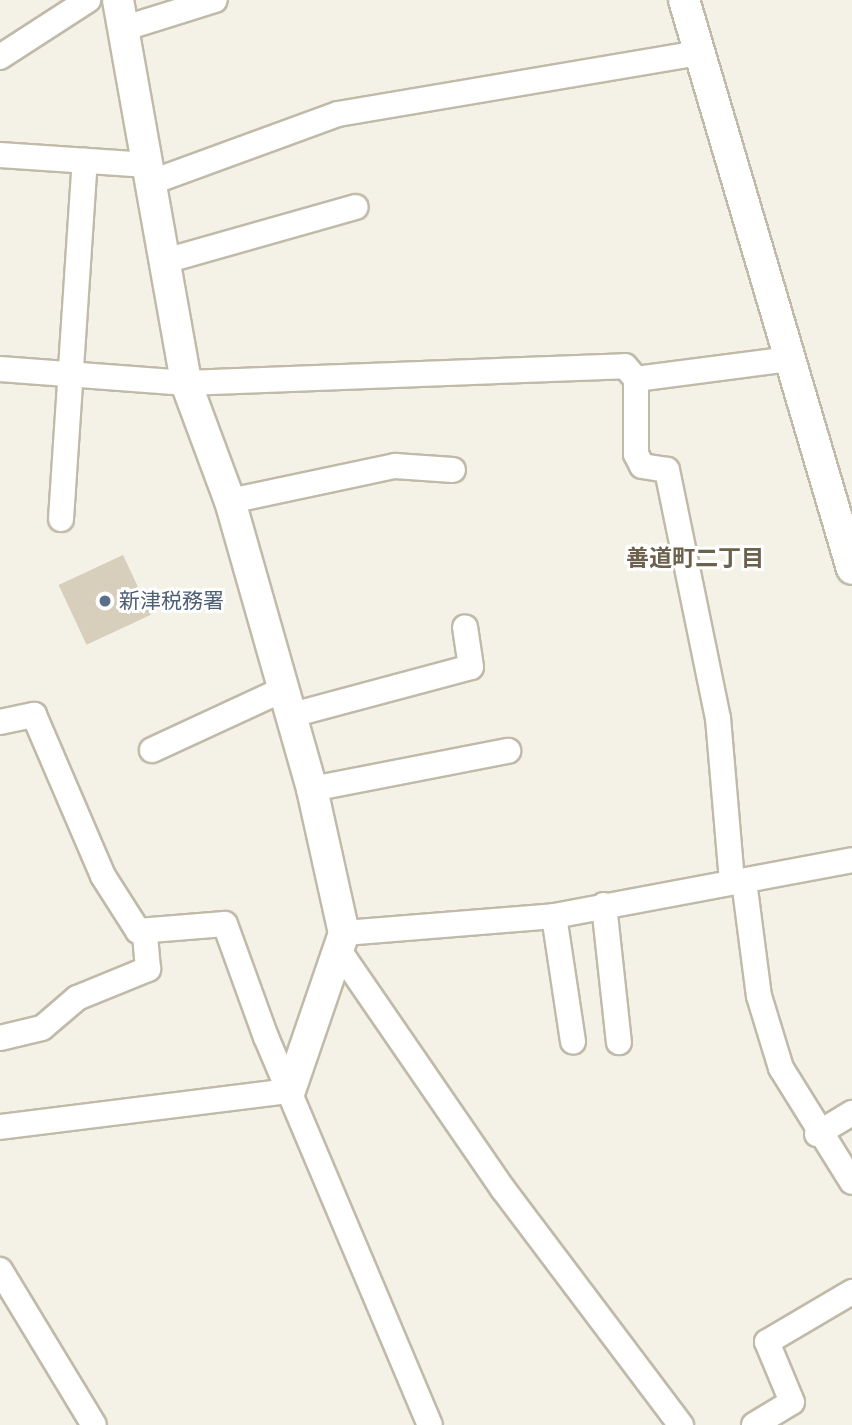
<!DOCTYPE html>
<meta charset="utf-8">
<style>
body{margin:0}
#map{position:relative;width:852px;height:1425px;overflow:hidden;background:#f4f1e7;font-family:"Roboto Condensed","Noto Sans JP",sans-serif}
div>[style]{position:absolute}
.building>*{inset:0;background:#d7cebb;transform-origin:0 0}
.roads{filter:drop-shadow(2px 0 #c0baa9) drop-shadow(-2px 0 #c0baa9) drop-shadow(0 2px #c0baa9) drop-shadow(0 -2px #c0baa9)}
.minor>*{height:24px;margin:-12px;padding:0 12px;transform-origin:12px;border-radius:12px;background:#fff}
.tertiary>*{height:30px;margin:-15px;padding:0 15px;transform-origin:15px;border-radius:15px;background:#fff}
.dots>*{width:19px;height:19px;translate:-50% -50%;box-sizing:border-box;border:4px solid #fff;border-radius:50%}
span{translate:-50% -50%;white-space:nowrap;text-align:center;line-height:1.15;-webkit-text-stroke:6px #fff;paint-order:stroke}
.service-label{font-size:21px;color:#4e5e75}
.left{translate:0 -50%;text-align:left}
.neighbourhood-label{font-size:23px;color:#6b614c;font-weight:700}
</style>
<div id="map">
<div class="building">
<div style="left:123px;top:555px;width:66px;height:71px;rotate:65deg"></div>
</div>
<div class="roads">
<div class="minor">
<div style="left:122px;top:29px;width:97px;rotate:-17.3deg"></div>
<div style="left:0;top:57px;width:105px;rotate:-32.9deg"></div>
<div style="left:0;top:155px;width:148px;rotate:3.9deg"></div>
<div style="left:152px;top:182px;width:198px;rotate:-20.1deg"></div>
<div style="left:338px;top:114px;width:365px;rotate:-9.6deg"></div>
<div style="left:165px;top:261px;width:198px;rotate:-15.8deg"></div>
<div style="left:0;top:369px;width:187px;rotate:4.3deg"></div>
<div style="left:186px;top:383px;width:439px;rotate:-2.2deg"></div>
<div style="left:625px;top:366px;width:17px;rotate:50deg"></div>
<div style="left:636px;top:379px;width:154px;rotate:-7.4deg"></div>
<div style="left:636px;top:379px;width:75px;rotate:90deg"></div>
<div style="left:636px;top:454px;width:13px;rotate:63deg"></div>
<div style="left:642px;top:466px;width:25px;rotate:9deg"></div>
<div style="left:667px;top:470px;width:253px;rotate:78.4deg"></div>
<div style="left:718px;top:718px;width:164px;rotate:85.1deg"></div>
<div style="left:230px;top:501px;width:169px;rotate:-12deg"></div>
<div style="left:395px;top:466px;width:58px;rotate:3.9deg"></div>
<div style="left:61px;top:519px;width:359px;rotate:-86.2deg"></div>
<div style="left:292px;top:715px;width:185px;rotate:-15deg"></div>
<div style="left:471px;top:667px;width:40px;rotate:-98.5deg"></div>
<div style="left:0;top:722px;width:35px;rotate:-12deg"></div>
<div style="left:34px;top:715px;width:175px;rotate:66.8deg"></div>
<div style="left:103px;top:876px;width:65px;rotate:57.5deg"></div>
<div style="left:138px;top:931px;width:87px;rotate:-4.6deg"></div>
<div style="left:225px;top:924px;width:120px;rotate:70.1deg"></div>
<div style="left:266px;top:1037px;width:421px;rotate:67.1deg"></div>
<div style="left:152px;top:750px;width:143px;rotate:-24.8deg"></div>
<div style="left:312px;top:789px;width:200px;rotate:-11deg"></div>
<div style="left:744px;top:881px;width:116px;rotate:82.6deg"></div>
<div style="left:759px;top:996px;width:75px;rotate:73deg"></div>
<div style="left:781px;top:1068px;width:134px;rotate:58.1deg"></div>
<div style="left:604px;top:905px;width:138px;rotate:83.8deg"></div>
<div style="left:554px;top:916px;width:127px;rotate:81.4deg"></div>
<div style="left:344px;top:933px;width:211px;rotate:-4.6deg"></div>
<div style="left:554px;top:916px;width:303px;rotate:-10.6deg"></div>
<div style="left:340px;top:952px;width:288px;rotate:55.5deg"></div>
<div style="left:503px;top:1189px;width:296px;rotate:53deg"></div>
<div style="left:0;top:1038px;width:43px;rotate:-13.4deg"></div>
<div style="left:42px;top:1028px;width:46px;rotate:-40.6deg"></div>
<div style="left:77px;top:998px;width:77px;rotate:-22.2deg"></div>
<div style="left:148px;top:969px;width:36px;rotate:-95deg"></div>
<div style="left:0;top:1127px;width:292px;rotate:-7.1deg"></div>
<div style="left:817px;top:1134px;width:41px;rotate:-31deg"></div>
<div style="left:0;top:1270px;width:181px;rotate:58.8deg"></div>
<div style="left:754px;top:1425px;width:44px;rotate:-31.2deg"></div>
<div style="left:792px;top:1402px;width:65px;rotate:-112.6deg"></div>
<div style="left:767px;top:1342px;width:99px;rotate:-30.5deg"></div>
</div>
<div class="tertiary">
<div style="left:118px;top:0;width:389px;rotate:79.9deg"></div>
<div style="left:186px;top:383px;width:126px;rotate:69.6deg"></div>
<div style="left:230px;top:501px;width:299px;rotate:74.1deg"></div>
<div style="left:312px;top:789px;width:148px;rotate:77.5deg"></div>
<div style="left:344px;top:933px;width:167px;rotate:108.9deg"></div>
<div style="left:684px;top:0;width:593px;rotate:73.55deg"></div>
</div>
</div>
<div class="dots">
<div style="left:105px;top:601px;background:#5c6f8a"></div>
</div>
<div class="service-label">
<span class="left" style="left:119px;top:601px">新津税務署</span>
</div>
<div class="neighbourhood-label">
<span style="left:695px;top:559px">善道町二丁目</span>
</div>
</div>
